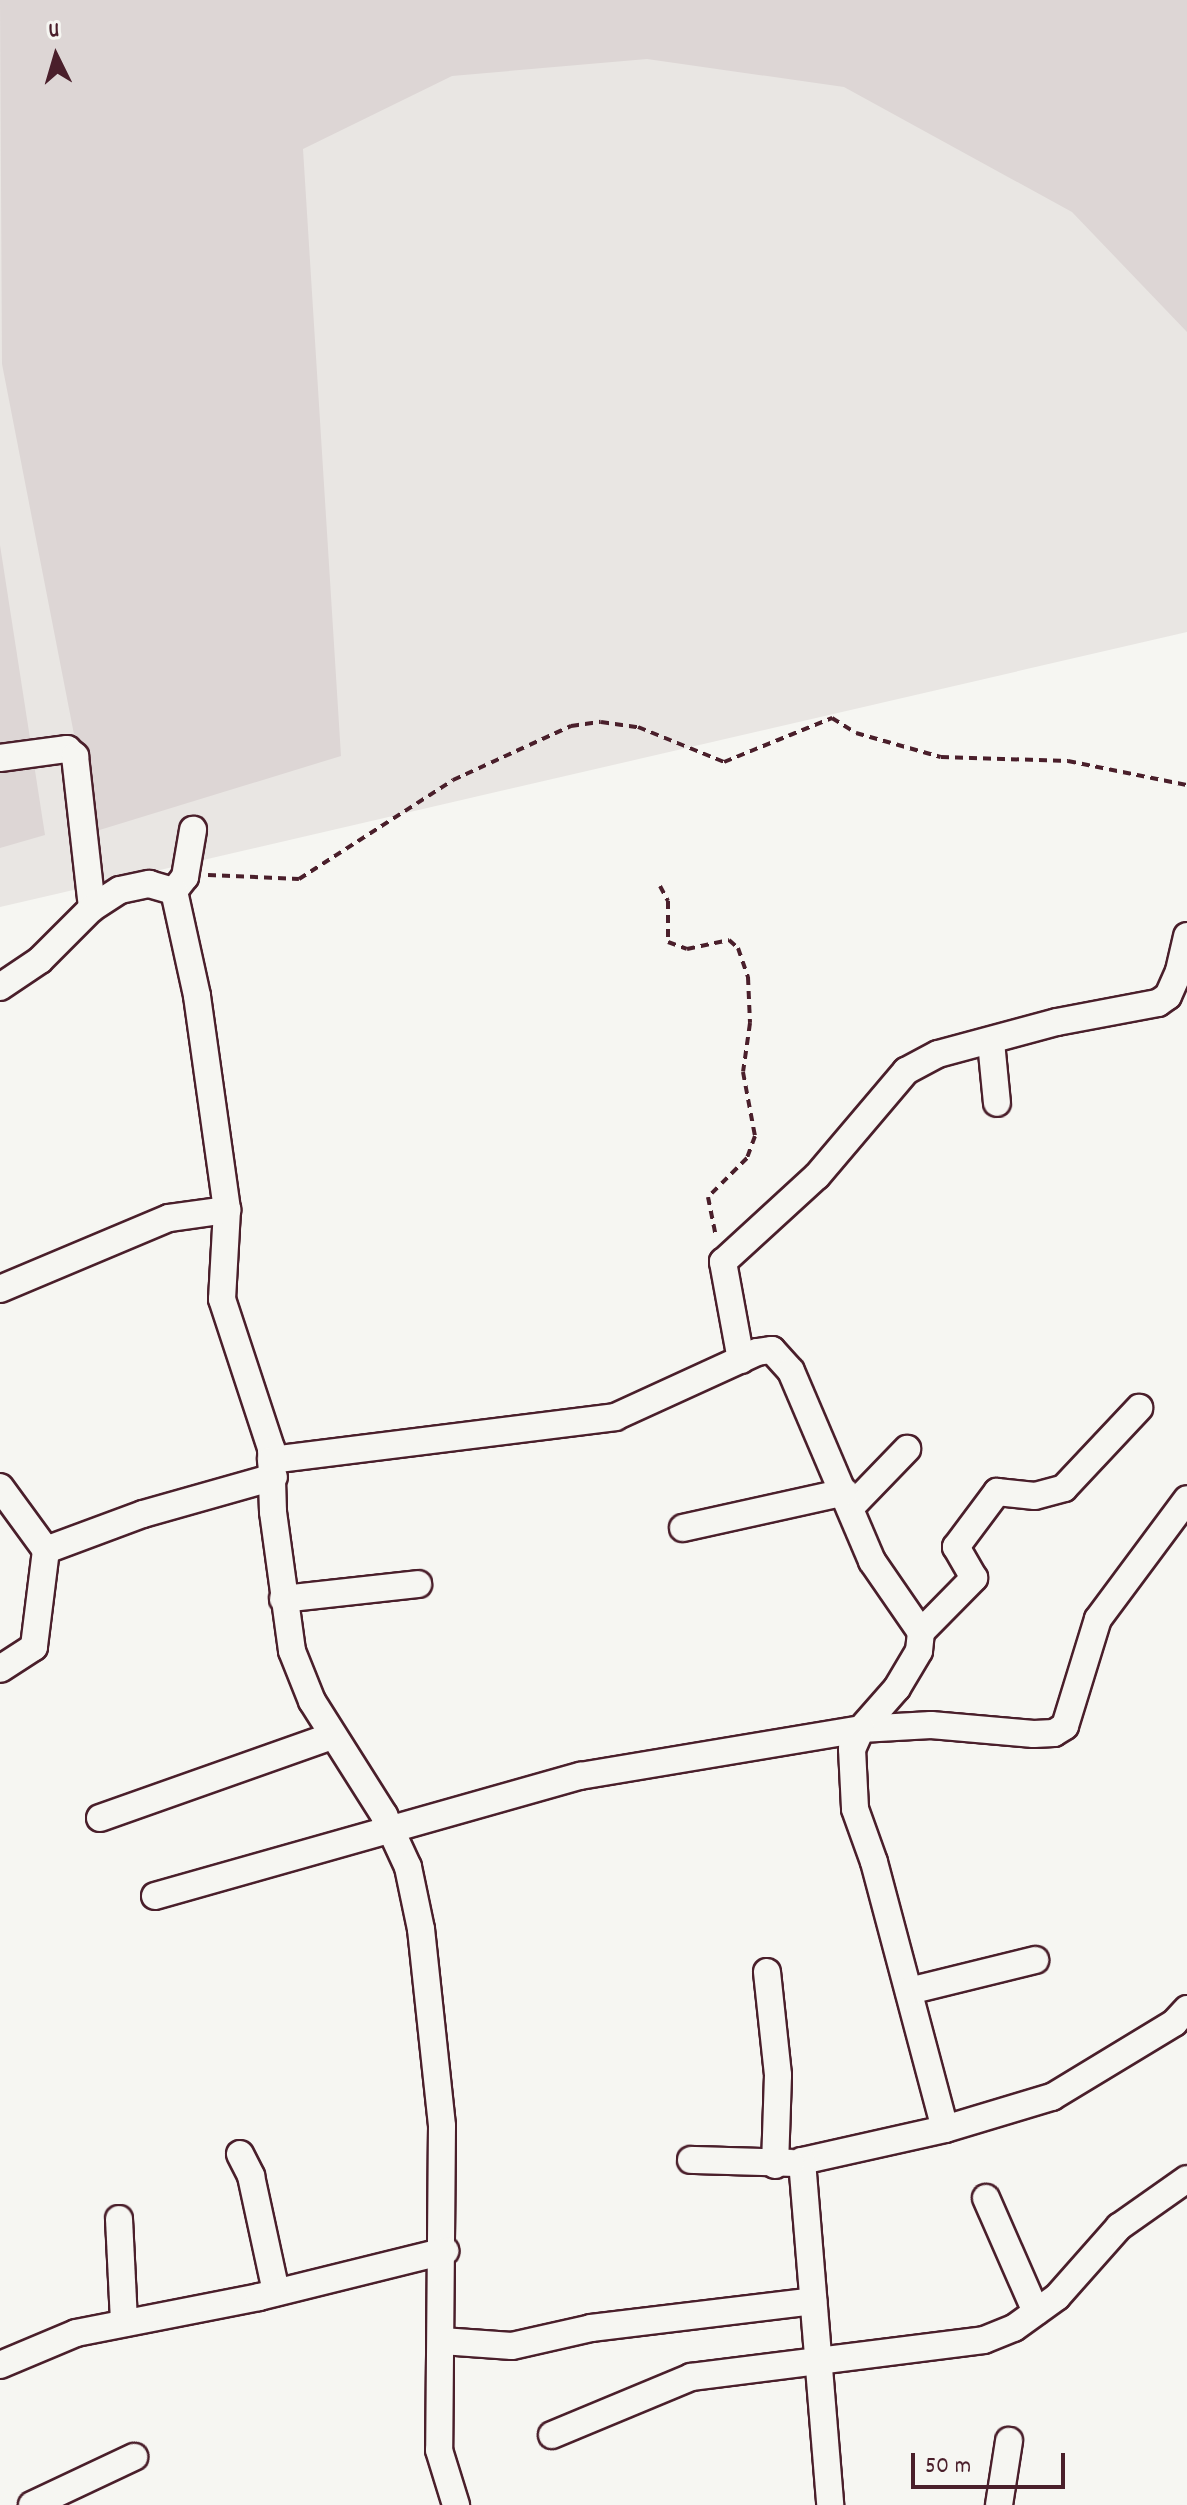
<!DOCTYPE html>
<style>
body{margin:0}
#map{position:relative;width:1187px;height:2505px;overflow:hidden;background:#f6f6f2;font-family:Dekko,sans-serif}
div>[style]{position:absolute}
.built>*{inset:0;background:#e9e6e3}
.green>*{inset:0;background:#ddd6d5}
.path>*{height:4px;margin-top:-2px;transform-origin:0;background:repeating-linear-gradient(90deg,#4a1f2b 0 8px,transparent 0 14px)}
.roads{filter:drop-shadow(2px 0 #4a1f2b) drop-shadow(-2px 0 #4a1f2b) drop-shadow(0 2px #4a1f2b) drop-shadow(0 -2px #4a1f2b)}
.minor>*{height:26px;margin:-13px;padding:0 13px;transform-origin:13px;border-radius:13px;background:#f6f6f2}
span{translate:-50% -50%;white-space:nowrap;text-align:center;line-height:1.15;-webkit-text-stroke:7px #f6f6f2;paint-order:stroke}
.north{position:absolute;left:16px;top:16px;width:80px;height:80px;-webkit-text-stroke:6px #f6f6f2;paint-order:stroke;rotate:355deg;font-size:22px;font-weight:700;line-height:32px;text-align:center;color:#4a1f2b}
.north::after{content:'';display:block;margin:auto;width:28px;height:36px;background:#4a1f2b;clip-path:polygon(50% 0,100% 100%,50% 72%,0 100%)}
.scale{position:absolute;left:911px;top:2453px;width:154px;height:36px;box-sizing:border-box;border:4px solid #4a1f2b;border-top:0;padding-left:10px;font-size:24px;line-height:28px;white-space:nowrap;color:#4a1f2b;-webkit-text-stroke:6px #f6f6f2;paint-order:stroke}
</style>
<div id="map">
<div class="built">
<div style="clip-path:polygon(0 0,1187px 0,1187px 632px,0 907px)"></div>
</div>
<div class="green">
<div style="clip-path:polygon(0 0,1187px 0,1187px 332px,1072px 212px,844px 87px,647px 59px,452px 76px,303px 149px,341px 756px,93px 832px,2px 364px)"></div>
<div style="clip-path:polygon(0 545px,45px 835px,0 848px)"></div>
</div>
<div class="path">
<div style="left:208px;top:875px;width:91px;rotate:2.5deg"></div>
<div style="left:299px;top:879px;width:183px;rotate:-32.7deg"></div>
<div style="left:453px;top:780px;width:130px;rotate:-24.6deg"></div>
<div style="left:571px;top:726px;width:30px;rotate:-8deg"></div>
<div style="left:601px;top:722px;width:37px;rotate:8deg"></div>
<div style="left:638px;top:727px;width:93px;rotate:22.1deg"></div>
<div style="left:724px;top:762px;width:117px;rotate:-22.2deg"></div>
<div style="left:832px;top:718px;width:28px;rotate:32deg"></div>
<div style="left:856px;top:733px;width:88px;rotate:15.8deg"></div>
<div style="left:941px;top:757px;width:127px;rotate:1.8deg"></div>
<div style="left:1068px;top:761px;width:121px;rotate:11.4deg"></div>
<div style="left:660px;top:886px;width:17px;rotate:62deg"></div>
<div style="left:668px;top:901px;width:41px;rotate:90deg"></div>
<div style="left:668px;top:942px;width:20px;rotate:20deg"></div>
<div style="left:687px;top:949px;width:43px;rotate:-12.1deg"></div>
<div style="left:729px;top:940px;width:12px;rotate:42deg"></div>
<div style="left:738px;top:948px;width:31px;rotate:71deg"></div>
<div style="left:748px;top:977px;width:46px;rotate:87.5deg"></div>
<div style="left:750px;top:1023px;width:49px;rotate:98.1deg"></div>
<div style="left:743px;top:1072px;width:65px;rotate:79.4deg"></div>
<div style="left:755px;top:1136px;width:23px;rotate:110deg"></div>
<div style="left:747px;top:1158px;width:55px;rotate:135deg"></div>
<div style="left:708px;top:1197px;width:41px;rotate:78.7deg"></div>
</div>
<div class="roads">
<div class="minor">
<div style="left:0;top:758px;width:68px;rotate:-7.7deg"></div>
<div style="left:67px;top:749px;width:11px;rotate:41deg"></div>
<div style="left:75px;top:756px;width:153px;rotate:83.6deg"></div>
<div style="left:174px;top:891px;width:18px;rotate:-52deg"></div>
<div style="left:185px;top:877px;width:48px;rotate:-80.3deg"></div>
<div style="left:0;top:987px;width:48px;rotate:-34deg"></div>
<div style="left:40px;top:960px;width:74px;rotate:-45deg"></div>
<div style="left:92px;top:908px;width:33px;rotate:-33deg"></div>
<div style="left:120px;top:890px;width:30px;rotate:-12deg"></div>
<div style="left:149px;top:884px;width:26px;rotate:16deg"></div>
<div style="left:174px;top:891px;width:107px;rotate:77.6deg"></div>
<div style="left:197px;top:996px;width:216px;rotate:82deg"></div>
<div style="left:227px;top:1210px;width:89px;rotate:93.2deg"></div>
<div style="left:222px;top:1299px;width:157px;rotate:71.8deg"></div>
<div style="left:271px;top:1448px;width:64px;rotate:88.2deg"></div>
<div style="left:273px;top:1512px;width:140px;rotate:82.2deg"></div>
<div style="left:292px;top:1651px;width:54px;rotate:68.2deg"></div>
<div style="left:312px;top:1701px;width:135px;rotate:57.7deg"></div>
<div style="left:384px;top:1815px;width:57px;rotate:65.2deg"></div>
<div style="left:408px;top:1867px;width:63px;rotate:78.2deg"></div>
<div style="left:421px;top:1929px;width:198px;rotate:83.9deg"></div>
<div style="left:442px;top:2126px;width:324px;rotate:90.5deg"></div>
<div style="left:439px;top:2450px;width:58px;rotate:72.8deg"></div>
<div style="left:991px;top:1042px;width:61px;rotate:84.4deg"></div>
<div style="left:0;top:1289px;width:183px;rotate:-22.8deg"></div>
<div style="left:169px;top:1218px;width:59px;rotate:-7.9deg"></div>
<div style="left:741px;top:1360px;width:100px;rotate:-100.4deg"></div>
<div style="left:723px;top:1262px;width:127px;rotate:-42.5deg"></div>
<div style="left:817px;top:1176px;width:138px;rotate:-49.7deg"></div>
<div style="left:906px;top:1071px;width:36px;rotate:-28deg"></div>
<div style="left:938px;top:1054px;width:123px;rotate:-15.1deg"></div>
<div style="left:1057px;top:1022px;width:103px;rotate:-10.7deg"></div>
<div style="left:1158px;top:1003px;width:12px;rotate:-35deg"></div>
<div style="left:1168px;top:996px;width:27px;rotate:-66deg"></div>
<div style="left:1179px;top:971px;width:36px;rotate:-77deg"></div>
<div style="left:271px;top:1460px;width:347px;rotate:-7.1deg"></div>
<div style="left:615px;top:1417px;width:156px;rotate:-24.6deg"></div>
<div style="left:757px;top:1352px;width:15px;rotate:-8deg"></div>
<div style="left:772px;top:1350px;width:28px;rotate:48deg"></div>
<div style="left:791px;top:1371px;width:207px;rotate:66.9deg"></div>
<div style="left:872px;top:1561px;width:86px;rotate:55.4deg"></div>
<div style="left:921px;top:1632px;width:19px;rotate:96deg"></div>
<div style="left:919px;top:1651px;width:43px;rotate:120.7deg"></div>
<div style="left:897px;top:1688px;width:55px;rotate:131.3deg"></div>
<div style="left:0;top:1487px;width:78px;rotate:53.9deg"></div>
<div style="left:46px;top:1550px;width:98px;rotate:97.1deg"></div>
<div style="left:34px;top:1647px;width:40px;rotate:147.1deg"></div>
<div style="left:851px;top:1507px;width:81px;rotate:-46deg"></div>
<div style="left:683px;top:1528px;width:166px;rotate:-12.5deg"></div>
<div style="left:46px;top:1550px;width:103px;rotate:-20.4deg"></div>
<div style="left:143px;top:1514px;width:136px;rotate:-15.8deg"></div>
<div style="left:283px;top:1599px;width:136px;rotate:-6.3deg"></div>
<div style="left:921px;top:1632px;width:76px;rotate:-45.5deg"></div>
<div style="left:974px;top:1578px;width:36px;rotate:-120deg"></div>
<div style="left:956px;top:1547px;width:69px;rotate:-53.3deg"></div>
<div style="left:997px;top:1492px;width:38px;rotate:6deg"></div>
<div style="left:1035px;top:1496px;width:30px;rotate:-15deg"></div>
<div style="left:1064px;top:1488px;width:110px;rotate:-46.8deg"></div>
<div style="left:861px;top:1729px;width:70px;rotate:-3.3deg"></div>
<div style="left:931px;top:1725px;width:103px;rotate:5deg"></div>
<div style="left:1034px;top:1734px;width:20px;rotate:-3deg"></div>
<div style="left:1054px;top:1733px;width:13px;rotate:-32deg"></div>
<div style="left:1065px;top:1726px;width:112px;rotate:-72.9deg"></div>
<div style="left:1098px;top:1619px;width:149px;rotate:-53.4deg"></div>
<div style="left:100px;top:1818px;width:246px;rotate:-19.5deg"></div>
<div style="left:155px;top:1896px;width:442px;rotate:-15.8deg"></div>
<div style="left:580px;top:1776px;width:285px;rotate:-9.5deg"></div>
<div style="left:861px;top:1729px;width:22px;rotate:114deg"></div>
<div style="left:852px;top:1749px;width:60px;rotate:87.1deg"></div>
<div style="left:855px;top:1809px;width:56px;rotate:70.3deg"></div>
<div style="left:874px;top:1862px;width:276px;rotate:75.1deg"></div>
<div style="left:945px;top:2129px;width:147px;rotate:167.4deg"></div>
<div style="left:802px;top:2161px;width:345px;rotate:85.3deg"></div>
<div style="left:767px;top:1972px;width:104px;rotate:83.9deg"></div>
<div style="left:778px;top:2075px;width:90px;rotate:91.9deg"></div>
<div style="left:909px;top:1991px;width:130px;rotate:-13.8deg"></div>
<div style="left:945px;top:2129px;width:112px;rotate:-16.7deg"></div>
<div style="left:1052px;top:2097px;width:143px;rotate:-31.2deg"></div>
<div style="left:1174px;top:2023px;width:19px;rotate:-47deg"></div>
<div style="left:240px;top:2154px;width:25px;rotate:63deg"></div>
<div style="left:251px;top:2176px;width:119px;rotate:77.8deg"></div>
<div style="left:691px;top:2160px;width:100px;rotate:1.7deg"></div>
<div style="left:986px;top:2198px;width:124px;rotate:66.3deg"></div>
<div style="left:119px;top:2219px;width:104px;rotate:87.2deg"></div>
<div style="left:442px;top:2341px;width:70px;rotate:4.1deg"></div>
<div style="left:512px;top:2346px;width:81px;rotate:-12.8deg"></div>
<div style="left:591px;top:2328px;width:224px;rotate:-6.9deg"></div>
<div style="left:0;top:2365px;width:82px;rotate:-22.8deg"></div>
<div style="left:76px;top:2333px;width:187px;rotate:-11.1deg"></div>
<div style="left:259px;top:2297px;width:192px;rotate:-13.9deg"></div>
<div style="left:552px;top:2435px;width:151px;rotate:-22.6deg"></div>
<div style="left:691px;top:2377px;width:295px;rotate:-7.2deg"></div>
<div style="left:984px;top:2340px;width:32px;rotate:-22deg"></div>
<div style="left:1014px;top:2328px;width:53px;rotate:-35.8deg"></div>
<div style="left:1057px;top:2297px;width:94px;rotate:-48.5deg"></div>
<div style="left:1119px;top:2227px;width:83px;rotate:-35.2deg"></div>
<div style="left:32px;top:2505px;width:113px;rotate:-25.2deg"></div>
<div style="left:999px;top:2505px;width:65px;rotate:-81.1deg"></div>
</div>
</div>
<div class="north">U</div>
<div class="scale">50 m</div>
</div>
